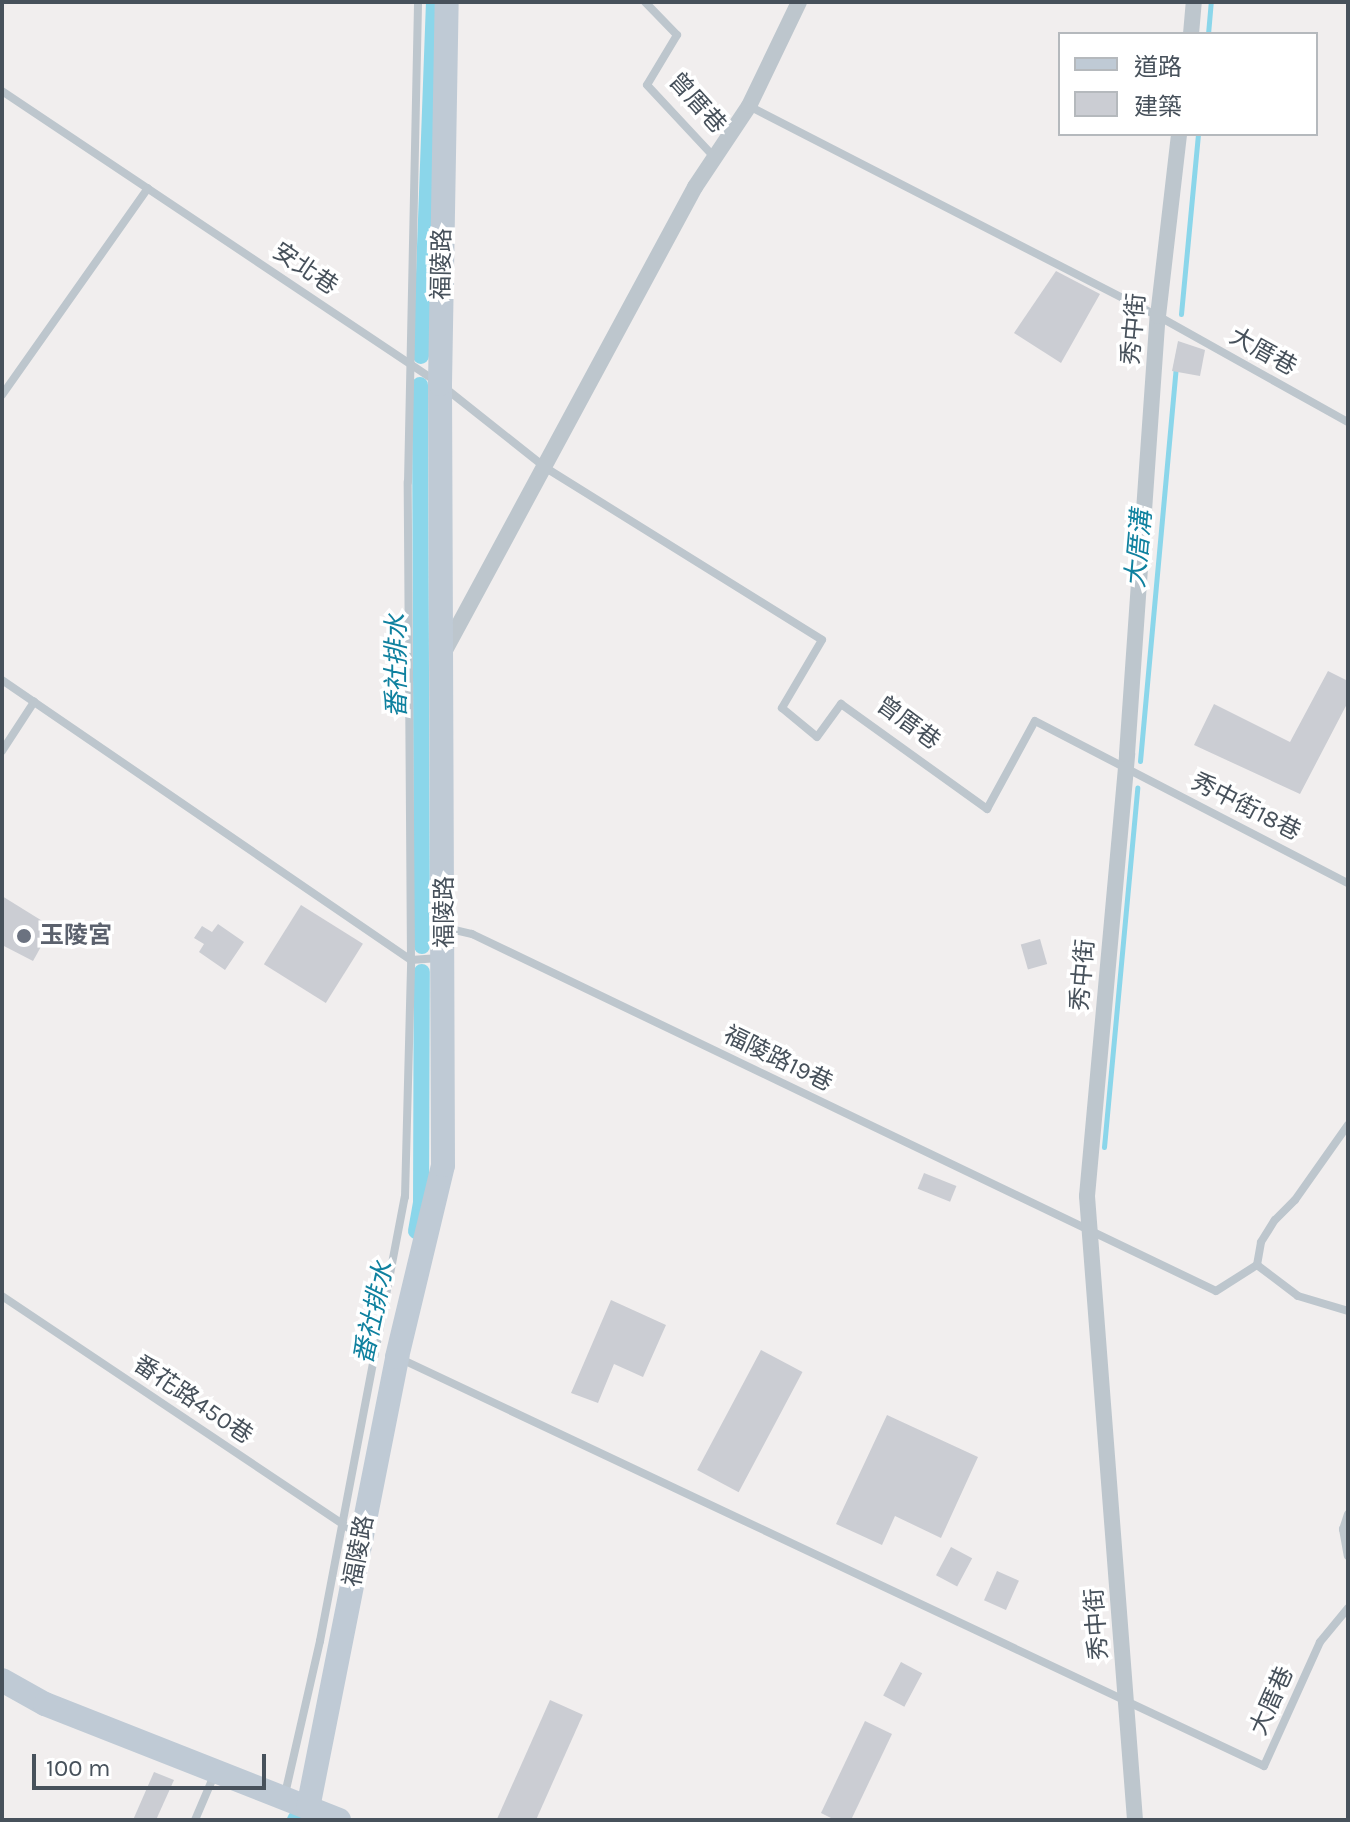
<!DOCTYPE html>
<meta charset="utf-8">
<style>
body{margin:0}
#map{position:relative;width:1350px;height:1822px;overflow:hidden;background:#f1eeee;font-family:Karla,"Noto Sans TC",sans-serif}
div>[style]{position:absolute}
.stream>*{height:5px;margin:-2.5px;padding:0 2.5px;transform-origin:2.5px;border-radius:2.5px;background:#8bd6ea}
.canal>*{height:16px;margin:-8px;padding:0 8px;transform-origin:8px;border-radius:8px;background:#8bd6ea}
.building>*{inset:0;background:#cbcdd3;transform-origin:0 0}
.lane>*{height:8px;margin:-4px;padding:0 4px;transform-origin:4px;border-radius:4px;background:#bdc6cd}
.street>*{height:16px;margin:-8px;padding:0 8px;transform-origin:8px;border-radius:8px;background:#bdc6cd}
.secondary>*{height:24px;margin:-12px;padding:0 12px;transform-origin:12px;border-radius:12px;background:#bfcad5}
.dots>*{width:22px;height:22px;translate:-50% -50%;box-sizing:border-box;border:4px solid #fff;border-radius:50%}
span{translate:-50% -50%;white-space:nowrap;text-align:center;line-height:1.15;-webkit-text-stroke:7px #fff;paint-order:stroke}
.street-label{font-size:24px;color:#47515b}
.worship-label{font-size:24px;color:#5b616d;font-weight:700}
.left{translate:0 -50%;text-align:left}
.water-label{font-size:26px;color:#0f819f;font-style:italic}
.frame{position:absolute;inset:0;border:4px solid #47515b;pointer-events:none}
.legend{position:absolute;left:1058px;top:32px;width:260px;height:104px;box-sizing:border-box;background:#fff;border:2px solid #b5b9bd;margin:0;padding:10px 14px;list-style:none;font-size:24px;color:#47515b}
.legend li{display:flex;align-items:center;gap:16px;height:40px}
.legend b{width:40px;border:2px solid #b5b9bd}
.scale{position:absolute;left:32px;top:1754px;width:234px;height:36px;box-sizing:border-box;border:4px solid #47515b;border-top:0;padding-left:10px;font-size:24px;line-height:28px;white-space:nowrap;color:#47515b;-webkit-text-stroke:6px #fff;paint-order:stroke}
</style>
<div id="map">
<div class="stream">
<div style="left:1208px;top:34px;width:32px;rotate:-85deg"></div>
<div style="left:1181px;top:314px;width:181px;rotate:-84.6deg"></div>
<div style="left:1140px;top:761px;width:395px;rotate:-84.8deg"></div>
<div style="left:1104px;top:1147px;width:361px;rotate:-84.7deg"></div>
</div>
<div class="canal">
<div style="left:421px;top:356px;width:354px;rotate:-87.9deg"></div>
<div style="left:420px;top:385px;width:561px;rotate:89.8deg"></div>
<div style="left:416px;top:1231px;width:28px;rotate:-80deg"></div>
<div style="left:421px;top:1203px;width:231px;rotate:-89.8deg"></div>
<div style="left:295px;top:1820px;width:2px;rotate:-63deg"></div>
</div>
<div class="building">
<div style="clip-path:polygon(1056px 271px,1100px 294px,1061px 363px,1014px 333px)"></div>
<div style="clip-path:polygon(1178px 341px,1205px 350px,1200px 376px,1172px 371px)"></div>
<div style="clip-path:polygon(1328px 671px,1348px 681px,1348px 702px,1300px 794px,1194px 745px,1214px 704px,1290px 742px)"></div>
<div style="clip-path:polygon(2px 896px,52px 927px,33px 961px,2px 945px)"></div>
<div style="left:301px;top:905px;width:73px;height:70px;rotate:32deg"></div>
<div style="clip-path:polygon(218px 924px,244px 942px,225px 970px,199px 952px,204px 944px,194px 938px,202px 926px,212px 932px)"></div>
<div style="left:1040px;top:939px;width:26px;height:20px;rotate:74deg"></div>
<div style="left:924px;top:1173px;width:35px;height:17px;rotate:22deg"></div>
<div style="clip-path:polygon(611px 1300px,666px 1325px,643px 1377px,614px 1364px,598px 1403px,571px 1393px)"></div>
<div style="left:761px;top:1350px;width:47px;height:136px;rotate:28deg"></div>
<div style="clip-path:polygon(887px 1415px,978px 1457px,941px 1538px,895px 1516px,882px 1545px,836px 1524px)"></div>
<div style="left:951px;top:1547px;width:24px;height:32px;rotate:28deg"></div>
<div style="left:997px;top:1571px;width:24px;height:32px;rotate:24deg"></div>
<div style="left:901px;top:1662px;width:24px;height:38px;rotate:28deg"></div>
<div style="left:550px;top:1700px;width:36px;height:133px;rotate:24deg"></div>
<div style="clip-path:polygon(865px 1721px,892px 1734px,851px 1820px,835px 1820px,821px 1813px)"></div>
<div style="clip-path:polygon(154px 1772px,174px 1780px,156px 1820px,133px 1820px)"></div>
</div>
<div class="lane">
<div style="left:645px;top:2px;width:46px;rotate:45.9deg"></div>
<div style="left:677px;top:35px;width:58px;rotate:121deg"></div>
<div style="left:647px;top:85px;width:101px;rotate:47deg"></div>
<div style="left:2px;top:91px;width:527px;rotate:33.78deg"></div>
<div style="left:440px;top:384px;width:135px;rotate:38.4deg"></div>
<div style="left:546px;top:468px;width:325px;rotate:31.9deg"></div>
<div style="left:822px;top:640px;width:79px;rotate:120.5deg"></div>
<div style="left:782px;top:708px;width:45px;rotate:39.6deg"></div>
<div style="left:817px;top:737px;width:41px;rotate:-54deg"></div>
<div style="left:841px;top:704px;width:180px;rotate:35.7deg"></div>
<div style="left:987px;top:809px;width:100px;rotate:-61.4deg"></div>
<div style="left:1035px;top:721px;width:352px;rotate:27.4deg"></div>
<div style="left:749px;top:106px;width:460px;rotate:27.2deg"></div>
<div style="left:1158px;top:316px;width:218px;rotate:29.2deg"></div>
<div style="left:2px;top:395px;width:253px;rotate:-54.8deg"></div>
<div style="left:2px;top:680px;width:496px;rotate:34.4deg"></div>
<div style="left:411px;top:960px;width:28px;rotate:-4deg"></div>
<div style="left:2px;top:751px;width:59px;rotate:-56.9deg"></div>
<div style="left:446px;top:928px;width:27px;rotate:13deg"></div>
<div style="left:472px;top:934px;width:825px;rotate:25.63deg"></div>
<div style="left:1216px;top:1291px;width:49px;rotate:-32.4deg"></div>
<div style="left:1257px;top:1265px;width:51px;rotate:37.1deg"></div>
<div style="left:1298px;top:1296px;width:52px;rotate:16.7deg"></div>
<div style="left:1257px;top:1265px;width:23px;rotate:-80deg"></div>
<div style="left:1261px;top:1242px;width:26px;rotate:-58deg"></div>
<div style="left:1275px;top:1220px;width:28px;rotate:-45deg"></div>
<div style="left:1295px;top:1200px;width:92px;rotate:-54.8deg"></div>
<div style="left:2px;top:1296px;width:427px;rotate:33.8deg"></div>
<div style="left:401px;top:1359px;width:954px;rotate:25.25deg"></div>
<div style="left:1264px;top:1766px;width:136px;rotate:-65.7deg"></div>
<div style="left:1320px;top:1642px;width:44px;rotate:-50.5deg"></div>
<div style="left:1348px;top:1514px;width:16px;rotate:108deg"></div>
<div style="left:1343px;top:1529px;width:27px;rotate:80deg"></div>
<div style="left:285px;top:1794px;width:157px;rotate:-77.1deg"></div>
<div style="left:320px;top:1641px;width:452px;rotate:-79.2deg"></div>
<div style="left:405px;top:1197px;width:237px;rotate:-88.5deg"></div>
<div style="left:411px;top:960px;width:478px;rotate:-90.4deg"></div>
<div style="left:408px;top:482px;width:480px;rotate:-88.8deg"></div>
<div style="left:195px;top:1820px;width:51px;rotate:-66.9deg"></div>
</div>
<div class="street">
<div style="left:1191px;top:34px;width:32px;rotate:-85deg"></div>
<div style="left:443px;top:654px;width:531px;rotate:-61.65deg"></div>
<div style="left:695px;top:187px;width:97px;rotate:-56.3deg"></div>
<div style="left:749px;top:106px;width:115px;rotate:-64.3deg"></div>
<div style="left:1135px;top:1820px;width:626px;rotate:-94.4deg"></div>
<div style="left:1087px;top:1196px;width:444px;rotate:-84.8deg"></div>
<div style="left:1127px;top:754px;width:439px;rotate:-86deg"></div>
<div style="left:1158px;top:316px;width:183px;rotate:-83.4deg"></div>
</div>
<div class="secondary">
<div style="left:2px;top:1680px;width:49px;rotate:29.2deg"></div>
<div style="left:45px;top:1704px;width:316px;rotate:21.5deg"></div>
<div style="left:308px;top:1808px;width:460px;rotate:-78.8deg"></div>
<div style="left:397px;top:1357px;width:197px;rotate:-76.5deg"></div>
<div style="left:443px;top:1165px;width:781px;rotate:-90.22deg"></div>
<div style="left:440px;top:384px;width:382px;rotate:-89deg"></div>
</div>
<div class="dots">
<div style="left:24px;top:936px;background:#6b7280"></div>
</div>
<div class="street-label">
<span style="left:697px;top:103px;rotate:48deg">曾厝巷</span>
<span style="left:442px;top:264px;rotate:-89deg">福陵路</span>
<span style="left:305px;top:269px;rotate:34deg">安北巷</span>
<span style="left:1134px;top:329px;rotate:-85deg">秀中街</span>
<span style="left:1263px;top:352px;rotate:29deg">大厝巷</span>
<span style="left:908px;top:723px;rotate:36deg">曾厝巷</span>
<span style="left:1246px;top:807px;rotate:27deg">秀中街18巷</span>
<span style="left:445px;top:912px;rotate:-90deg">福陵路</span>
<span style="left:1083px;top:975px;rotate:-85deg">秀中街</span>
<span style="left:778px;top:1059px;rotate:26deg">福陵路19巷</span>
<span style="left:193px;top:1400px;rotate:34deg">番花路450巷</span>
<span style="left:359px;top:1551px;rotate:-79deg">福陵路</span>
<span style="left:1097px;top:1624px;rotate:-94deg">秀中街</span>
<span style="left:1272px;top:1701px;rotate:-66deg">大厝巷</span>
</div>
<div class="worship-label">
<span class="left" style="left:40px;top:936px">玉陵宮</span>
</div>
<div class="water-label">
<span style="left:1139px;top:549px;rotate:-85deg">大厝溝</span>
<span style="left:397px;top:666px;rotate:-90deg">番社排水</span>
<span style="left:374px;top:1313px;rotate:-78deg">番社排水</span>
</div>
<div class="frame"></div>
<ul class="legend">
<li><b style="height:10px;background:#bfcad5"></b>道路</li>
<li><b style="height:22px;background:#cbcdd3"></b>建築</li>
</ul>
<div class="scale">100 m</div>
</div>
